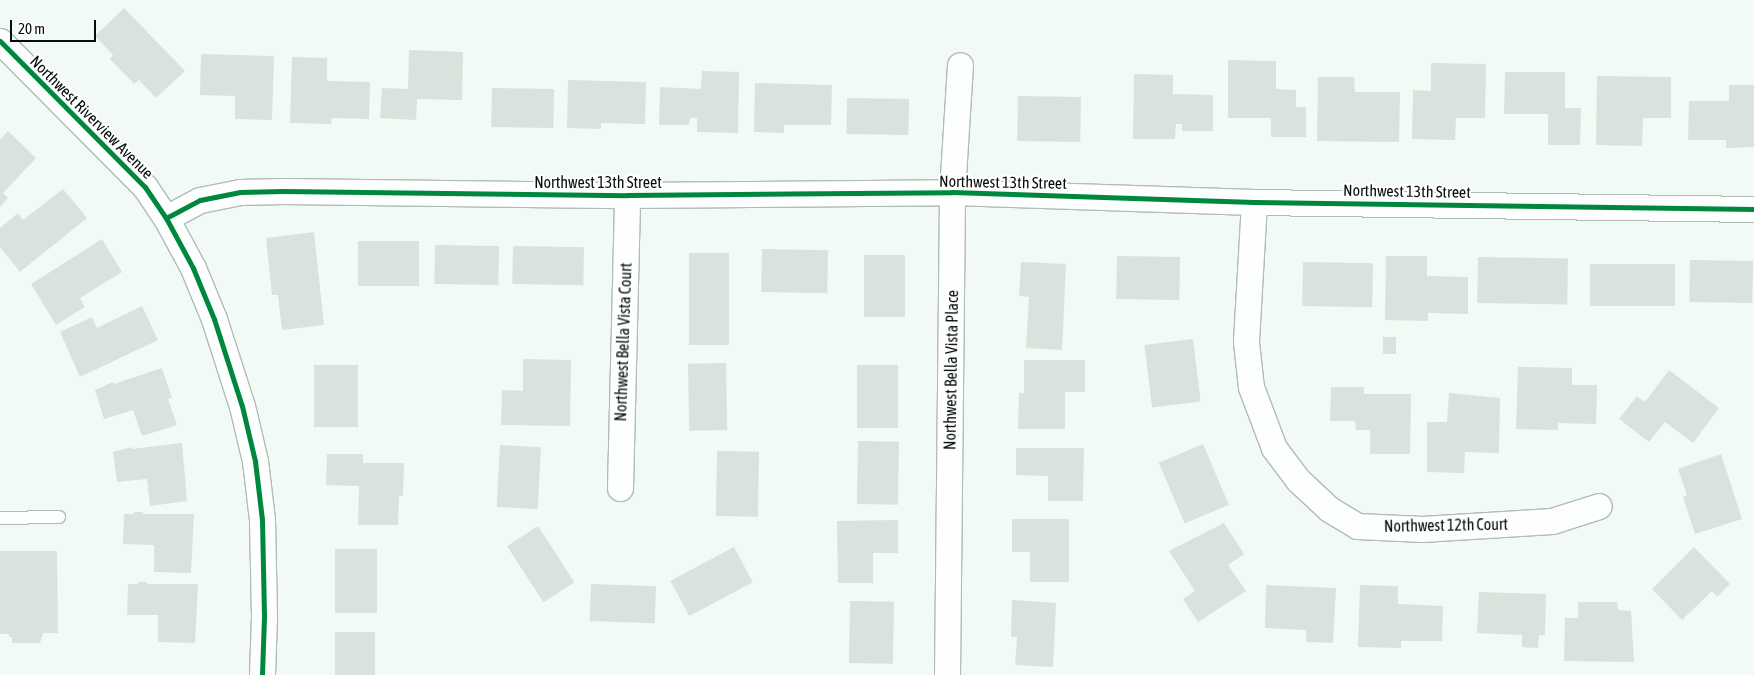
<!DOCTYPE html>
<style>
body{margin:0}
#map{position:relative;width:1754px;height:675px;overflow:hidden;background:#f2faf5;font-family:"Asap Condensed",sans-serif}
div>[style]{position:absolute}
.building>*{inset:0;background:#d9e2dc;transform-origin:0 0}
.roads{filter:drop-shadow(1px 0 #b3bbb6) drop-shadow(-1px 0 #b3bbb6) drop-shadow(0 1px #b3bbb6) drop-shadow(0 -1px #b3bbb6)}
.lane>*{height:12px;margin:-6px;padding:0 6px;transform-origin:6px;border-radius:6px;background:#fdfefe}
.street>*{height:25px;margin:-12.5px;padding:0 12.5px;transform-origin:12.5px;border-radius:12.5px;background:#fdfefe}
.cycleway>*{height:5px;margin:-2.5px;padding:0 2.5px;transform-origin:2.5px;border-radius:2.5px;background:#00873e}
span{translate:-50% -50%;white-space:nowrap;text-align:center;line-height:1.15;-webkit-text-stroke:4px #fff;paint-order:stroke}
.street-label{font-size:16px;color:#060e09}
.scale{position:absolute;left:10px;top:20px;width:86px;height:22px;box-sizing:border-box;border:2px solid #060e09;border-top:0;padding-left:6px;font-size:15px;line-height:18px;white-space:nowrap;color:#060e09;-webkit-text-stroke:4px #fff;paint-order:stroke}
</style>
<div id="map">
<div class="building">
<div style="clip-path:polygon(124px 8px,185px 71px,156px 98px,139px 80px,134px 84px,110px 59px,113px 55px,95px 36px)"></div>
<div style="clip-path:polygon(409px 50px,463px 52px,462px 100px,417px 99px,416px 120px,380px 118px,382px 88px,408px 89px)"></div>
<div style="clip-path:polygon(201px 54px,274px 56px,272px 120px,235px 119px,235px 96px,200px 95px)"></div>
<div style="clip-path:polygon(292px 57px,327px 58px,327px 81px,370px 82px,369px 119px,332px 118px,331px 124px,290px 123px)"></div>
<div style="clip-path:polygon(1228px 60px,1276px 61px,1276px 89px,1296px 90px,1296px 107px,1306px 107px,1306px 137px,1271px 137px,1271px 118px,1228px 118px)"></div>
<div style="clip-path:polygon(1431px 63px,1486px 64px,1485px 118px,1456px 118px,1455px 140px,1412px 139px,1413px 90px,1431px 91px)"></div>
<div style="clip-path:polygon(702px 71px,739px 72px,738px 133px,697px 132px,697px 118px,690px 118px,689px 125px,659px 125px,660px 87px,701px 89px)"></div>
<div style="clip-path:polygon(1505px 72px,1565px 72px,1565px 108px,1581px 108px,1580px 145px,1548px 145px,1548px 114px,1504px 114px)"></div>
<div style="clip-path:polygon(1134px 74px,1173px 75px,1173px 94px,1213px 95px,1213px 131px,1182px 131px,1182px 124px,1176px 124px,1175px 139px,1133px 139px)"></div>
<div style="clip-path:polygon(1597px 76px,1671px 77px,1671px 118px,1643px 118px,1642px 146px,1596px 145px)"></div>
<div style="clip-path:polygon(1318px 77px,1354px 77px,1355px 92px,1400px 92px,1399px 142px,1317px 141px)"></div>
<div style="clip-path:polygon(568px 80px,646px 82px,645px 124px,601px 123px,601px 129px,567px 128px)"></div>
<div style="clip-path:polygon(755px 83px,832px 85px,831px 125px,784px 125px,784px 133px,754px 132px)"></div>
<div style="clip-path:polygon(1729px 85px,1754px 85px,1754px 147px,1726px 148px,1726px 140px,1688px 140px,1689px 101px,1729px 101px)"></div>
<div style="left:492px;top:88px;width:62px;height:39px;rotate:1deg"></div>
<div style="left:1018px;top:96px;width:63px;height:45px;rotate:1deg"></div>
<div style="left:847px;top:98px;width:62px;height:36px;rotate:1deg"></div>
<div style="clip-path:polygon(8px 131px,36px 158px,3px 193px,8px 198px,0 207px,0 140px)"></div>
<div style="clip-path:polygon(63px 189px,87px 218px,20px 272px,0 247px,0 228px,18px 213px,23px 220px)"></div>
<div style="clip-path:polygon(314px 232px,324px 325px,282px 330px,278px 295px,272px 295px,266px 238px)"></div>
<div style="clip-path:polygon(102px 239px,122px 272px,80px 298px,85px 307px,56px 325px,31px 284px)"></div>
<div style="left:358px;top:241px;width:61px;height:45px"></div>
<div style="left:435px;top:245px;width:64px;height:39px;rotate:1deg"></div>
<div style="left:513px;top:246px;width:71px;height:38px;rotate:1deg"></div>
<div style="left:762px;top:249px;width:66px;height:43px;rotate:1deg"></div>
<div style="left:689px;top:253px;width:40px;height:92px"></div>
<div style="left:864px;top:255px;width:41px;height:62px"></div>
<div style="left:1117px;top:256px;width:63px;height:43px;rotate:1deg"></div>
<div style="clip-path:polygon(1386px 256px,1427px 256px,1427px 276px,1468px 277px,1468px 314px,1428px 313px,1428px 321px,1385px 320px)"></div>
<div style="left:1478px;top:257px;width:90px;height:46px;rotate:1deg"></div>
<div style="left:1690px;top:260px;width:63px;height:42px;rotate:1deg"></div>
<div style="clip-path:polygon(1021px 262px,1066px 264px,1062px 350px,1026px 348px,1029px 297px,1019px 296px)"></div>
<div style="left:1303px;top:262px;width:70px;height:44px;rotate:1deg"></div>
<div style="left:1590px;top:264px;width:85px;height:42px"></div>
<div style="clip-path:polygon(142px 306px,158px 340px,80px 377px,60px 332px,92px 317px,97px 328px)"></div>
<div style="left:1383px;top:337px;width:13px;height:17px"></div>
<div style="left:1193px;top:339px;width:63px;height:49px;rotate:83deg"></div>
<div style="clip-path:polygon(523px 359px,571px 360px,570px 426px,501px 425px,502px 390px,523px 391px)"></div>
<div style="clip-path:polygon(1024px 360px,1085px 360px,1085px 392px,1065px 392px,1065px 429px,1018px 429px,1019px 393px,1024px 393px)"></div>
<div style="left:726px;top:363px;width:67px;height:38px;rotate:89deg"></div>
<div style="left:314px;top:365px;width:44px;height:62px"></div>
<div style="left:857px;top:365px;width:41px;height:63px"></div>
<div style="clip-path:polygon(1518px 367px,1572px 368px,1572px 385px,1597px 385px,1596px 424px,1558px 423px,1558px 430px,1516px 429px)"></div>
<div style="clip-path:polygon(162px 368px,172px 398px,168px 399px,177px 425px,142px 436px,133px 410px,104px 419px,95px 390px,113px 382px,114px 384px)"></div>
<div style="clip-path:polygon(1669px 370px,1719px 408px,1693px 443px,1665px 422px,1649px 442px,1619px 419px,1637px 396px,1645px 402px)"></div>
<div style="clip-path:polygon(1331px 387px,1364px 387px,1364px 394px,1411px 394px,1410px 454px,1370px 454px,1370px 430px,1356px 430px,1355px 421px,1330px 421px)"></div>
<div style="clip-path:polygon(1449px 393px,1500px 398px,1499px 453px,1465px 452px,1464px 473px,1427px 472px,1427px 422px,1447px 422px)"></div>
<div style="left:858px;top:441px;width:41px;height:63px;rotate:1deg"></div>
<div style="clip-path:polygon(182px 443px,187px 501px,150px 506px,147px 479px,117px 482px,113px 452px,132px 447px,132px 449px)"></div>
<div style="left:1203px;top:444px;width:66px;height:48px;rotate:67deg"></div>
<div style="left:500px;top:445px;width:41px;height:62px;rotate:3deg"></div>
<div style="clip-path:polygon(1016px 448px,1084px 448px,1083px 501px,1048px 501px,1048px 476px,1016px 475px)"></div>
<div style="left:717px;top:451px;width:42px;height:65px;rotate:1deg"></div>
<div style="clip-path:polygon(327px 454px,363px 454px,363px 463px,404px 463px,403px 496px,399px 496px,398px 525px,358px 525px,359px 486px,326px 485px)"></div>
<div style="clip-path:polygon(1721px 454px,1742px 519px,1695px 534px,1683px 497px,1687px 495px,1678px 469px)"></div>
<div style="clip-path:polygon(134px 512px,143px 512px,143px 514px,194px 514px,191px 573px,154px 572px,154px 545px,123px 544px,124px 514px,134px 514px)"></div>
<div style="clip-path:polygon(1012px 519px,1069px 519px,1069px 582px,1030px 582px,1030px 552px,1012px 552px)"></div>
<div style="clip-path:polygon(898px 520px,898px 553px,873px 553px,873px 583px,838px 583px,837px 521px)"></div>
<div style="clip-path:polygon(1224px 523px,1244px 554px,1228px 565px,1246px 591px,1198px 622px,1183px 599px,1195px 591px,1169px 551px)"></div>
<div style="left:538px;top:526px;width:67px;height:37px;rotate:57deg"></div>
<div style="left:734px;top:547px;width:40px;height:72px;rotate:62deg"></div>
<div style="clip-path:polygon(1694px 547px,1730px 584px,1717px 597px,1712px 591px,1682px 620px,1652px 589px)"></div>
<div style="left:335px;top:549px;width:42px;height:64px"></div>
<div style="clip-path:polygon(0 551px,57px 551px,58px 633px,43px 633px,40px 643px,12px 643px,12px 637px,9px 637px,9px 634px,0 634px)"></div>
<div style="clip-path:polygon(138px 582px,147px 582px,147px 584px,198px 584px,195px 643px,158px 642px,158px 615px,127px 615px,128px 584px,138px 584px)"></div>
<div style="left:591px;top:584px;width:65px;height:37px;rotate:2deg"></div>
<div style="clip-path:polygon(1266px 585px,1336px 588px,1333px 643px,1306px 642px,1306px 630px,1265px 628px)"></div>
<div style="clip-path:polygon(1360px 585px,1398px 586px,1398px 604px,1443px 606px,1442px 641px,1401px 641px,1401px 648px,1358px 647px)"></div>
<div style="clip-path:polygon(1479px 592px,1546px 594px,1545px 635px,1539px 635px,1538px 648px,1522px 647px,1522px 635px,1477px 633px)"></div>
<div style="clip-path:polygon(1012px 600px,1056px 603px,1053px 667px,1015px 665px,1017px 637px,1011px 637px)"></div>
<div style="left:850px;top:601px;width:44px;height:62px;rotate:1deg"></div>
<div style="clip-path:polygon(1578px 602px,1617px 602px,1618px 610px,1631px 611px,1634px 662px,1564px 661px,1565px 618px,1578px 618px)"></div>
<div style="left:335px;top:632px;width:40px;height:43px"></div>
</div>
<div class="roads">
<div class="lane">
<div style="left:0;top:518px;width:59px;rotate:-1deg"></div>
</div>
<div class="street">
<div style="left:0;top:41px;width:206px;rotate:45.2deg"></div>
<div style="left:145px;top:187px;width:37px;rotate:56deg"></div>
<div style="left:166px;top:218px;width:57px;rotate:61.6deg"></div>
<div style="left:193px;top:268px;width:55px;rotate:67.6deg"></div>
<div style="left:214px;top:319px;width:91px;rotate:72.2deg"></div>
<div style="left:242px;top:406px;width:57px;rotate:76.7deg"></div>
<div style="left:255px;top:461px;width:59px;rotate:83.2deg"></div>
<div style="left:262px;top:520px;width:97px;rotate:88.8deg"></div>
<div style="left:264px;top:617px;width:58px;rotate:92deg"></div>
<div style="left:1254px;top:202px;width:140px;rotate:93.3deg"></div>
<div style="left:1246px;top:342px;width:45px;rotate:83.7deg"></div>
<div style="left:1251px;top:387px;width:65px;rotate:69.3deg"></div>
<div style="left:1274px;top:448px;width:40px;rotate:53deg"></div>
<div style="left:1298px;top:480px;width:42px;rotate:43.1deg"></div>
<div style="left:1329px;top:509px;width:33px;rotate:31deg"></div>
<div style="left:1357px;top:526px;width:65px;rotate:2.6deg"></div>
<div style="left:1422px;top:529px;width:130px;rotate:-3.5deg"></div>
<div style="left:1552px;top:521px;width:49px;rotate:-17.7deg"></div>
<div style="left:166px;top:218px;width:38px;rotate:-28deg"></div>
<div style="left:200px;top:200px;width:41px;rotate:-11.3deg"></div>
<div style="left:240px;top:192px;width:43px;rotate:-1.3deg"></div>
<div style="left:283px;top:191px;width:344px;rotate:0.7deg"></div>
<div style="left:627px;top:195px;width:325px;rotate:-0.5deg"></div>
<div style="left:952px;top:192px;width:302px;rotate:1.9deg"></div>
<div style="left:1254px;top:202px;width:500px;rotate:0.8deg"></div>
<div style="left:620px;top:488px;width:293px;rotate:-88.6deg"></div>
<div style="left:947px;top:675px;width:483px;rotate:-89.4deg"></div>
<div style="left:952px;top:192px;width:127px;rotate:-86.4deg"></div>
</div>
</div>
<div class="cycleway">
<div style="left:0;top:41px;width:206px;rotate:45.2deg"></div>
<div style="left:145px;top:187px;width:37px;rotate:56deg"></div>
<div style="left:166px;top:218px;width:57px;rotate:61.6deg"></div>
<div style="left:193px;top:268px;width:55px;rotate:67.6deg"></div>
<div style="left:214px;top:319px;width:91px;rotate:72.2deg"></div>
<div style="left:242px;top:406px;width:57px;rotate:76.7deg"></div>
<div style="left:255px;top:461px;width:59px;rotate:83.2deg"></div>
<div style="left:262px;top:520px;width:97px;rotate:88.8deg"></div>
<div style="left:264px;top:617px;width:58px;rotate:92deg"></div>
<div style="left:166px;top:218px;width:38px;rotate:-28deg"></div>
<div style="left:200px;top:200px;width:41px;rotate:-11.3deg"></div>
<div style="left:240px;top:192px;width:43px;rotate:-1.3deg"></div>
<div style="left:283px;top:191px;width:344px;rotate:0.7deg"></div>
<div style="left:627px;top:195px;width:325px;rotate:-0.5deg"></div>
<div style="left:952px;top:192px;width:302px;rotate:1.9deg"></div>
<div style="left:1254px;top:202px;width:500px;rotate:0.8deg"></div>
</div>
<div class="street-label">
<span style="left:92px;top:117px;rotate:45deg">Northwest Riverview Avenue</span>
<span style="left:598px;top:182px">Northwest 13th Street</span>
<span style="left:1003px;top:182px;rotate:1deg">Northwest 13th Street</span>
<span style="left:1407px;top:191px;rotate:1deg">Northwest 13th Street</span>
<span style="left:623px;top:342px;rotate:-88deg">Northwest Bella Vista Court</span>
<span style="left:951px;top:370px;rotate:-89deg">Northwest Bella Vista Place</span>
<span style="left:1446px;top:525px;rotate:-1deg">Northwest 12th Court</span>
</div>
<div class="scale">20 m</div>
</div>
